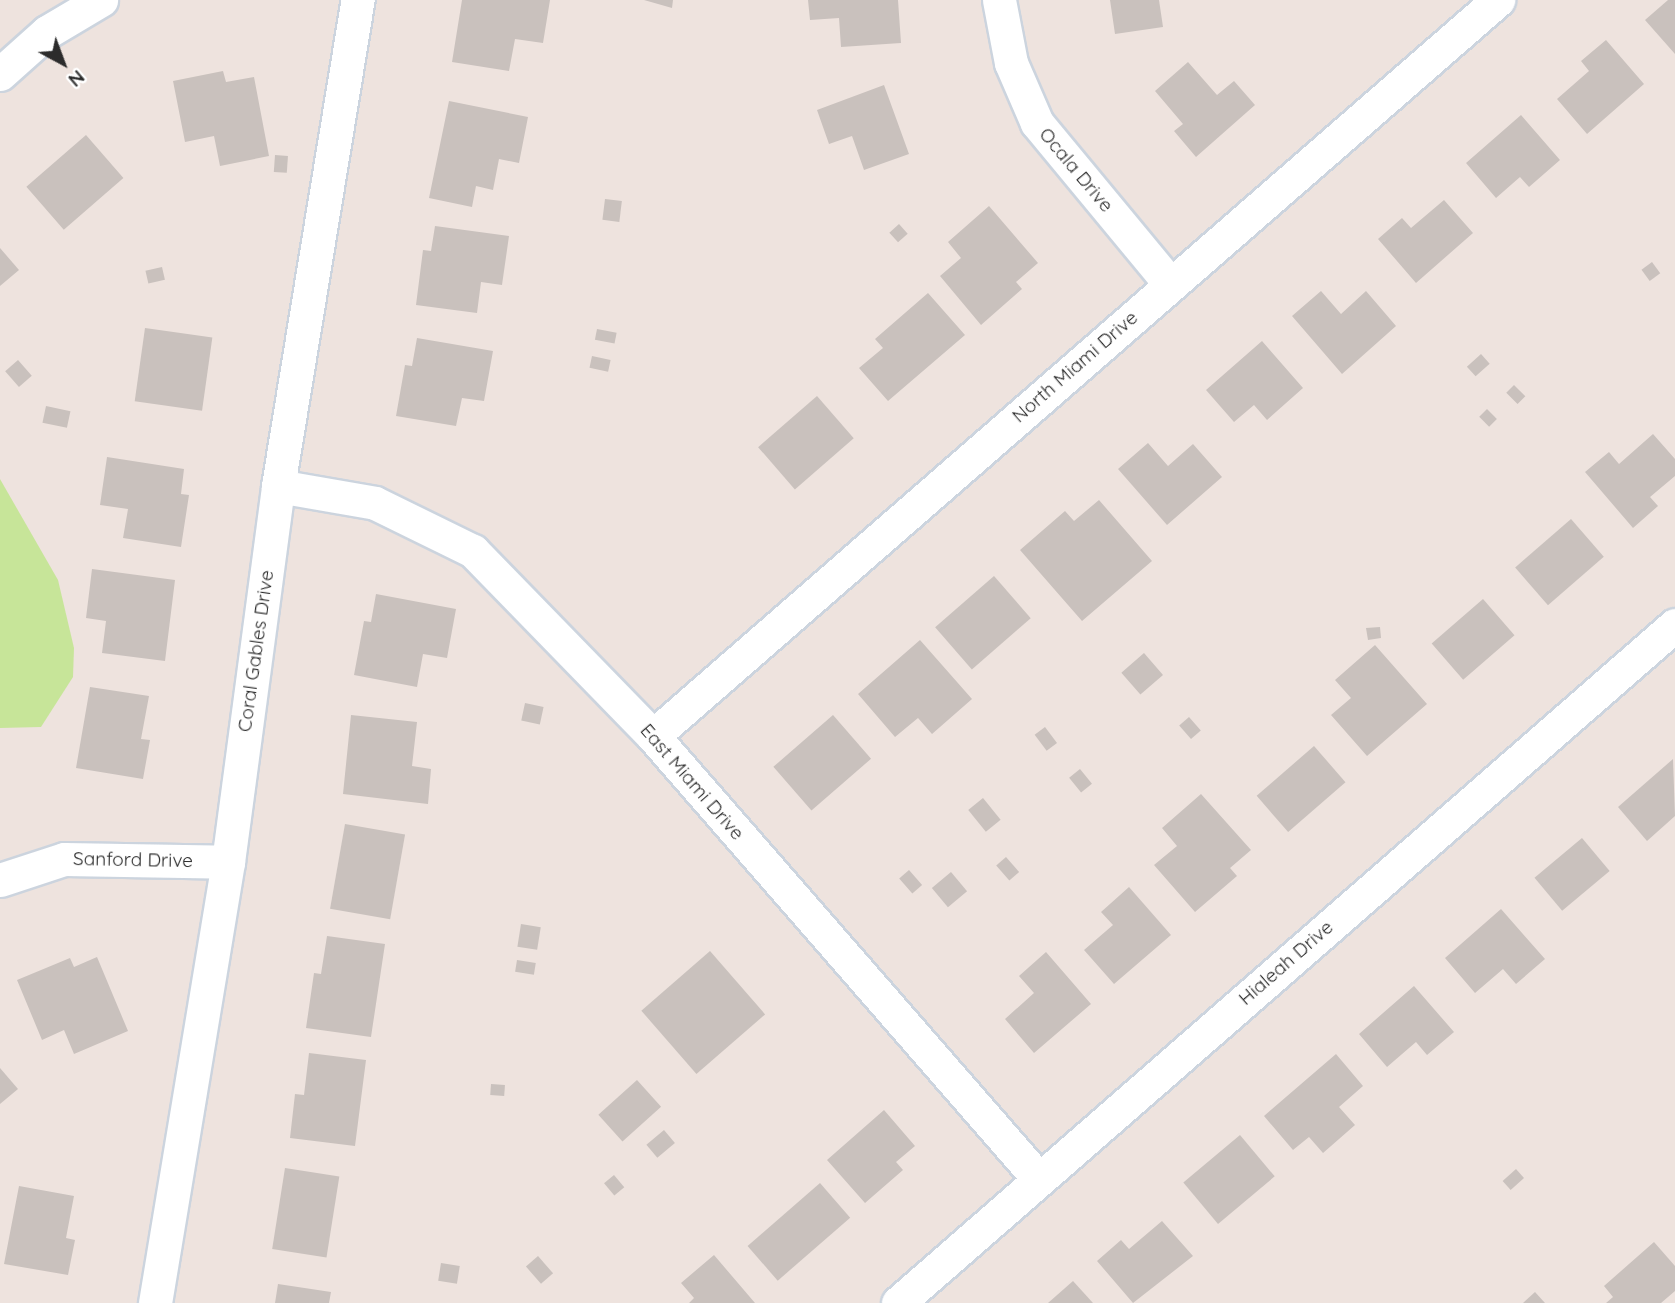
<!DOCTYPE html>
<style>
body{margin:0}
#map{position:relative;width:1675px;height:1303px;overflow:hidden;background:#eee3de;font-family:Quicksand,sans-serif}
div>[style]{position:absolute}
.green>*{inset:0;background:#c7e599}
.building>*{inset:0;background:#c9c1bd;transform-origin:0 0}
.roads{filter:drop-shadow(2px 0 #ccd4de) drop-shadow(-2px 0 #ccd4de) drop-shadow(0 2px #ccd4de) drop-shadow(0 -2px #ccd4de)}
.minor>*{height:33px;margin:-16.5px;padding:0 16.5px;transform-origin:16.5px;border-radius:16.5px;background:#fff}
span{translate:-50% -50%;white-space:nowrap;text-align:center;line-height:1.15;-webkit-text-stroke:6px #fff;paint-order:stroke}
.street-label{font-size:19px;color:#2c2c2c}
.north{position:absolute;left:28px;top:28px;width:70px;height:70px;-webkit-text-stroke:5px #fff;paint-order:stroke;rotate:139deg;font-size:19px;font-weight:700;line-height:28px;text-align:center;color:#2c2c2c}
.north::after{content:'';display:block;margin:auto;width:24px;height:32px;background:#2c2c2c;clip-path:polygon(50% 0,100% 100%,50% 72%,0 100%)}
</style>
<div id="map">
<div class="green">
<div style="clip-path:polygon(0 479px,58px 580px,74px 648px,73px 677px,41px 727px,0 728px)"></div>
</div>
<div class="building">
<div style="clip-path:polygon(462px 0,550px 0,543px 43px,515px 39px,509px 71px,452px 62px)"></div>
<div style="clip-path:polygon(644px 0,673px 0,672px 8px)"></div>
<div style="clip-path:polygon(808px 0,898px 0,901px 43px,841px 47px,839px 18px,810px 20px)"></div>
<div style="clip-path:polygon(1110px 0,1159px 0,1163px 27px,1115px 34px)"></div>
<div style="clip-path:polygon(1668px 0,1675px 0,1675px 54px,1645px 20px)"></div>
<div style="clip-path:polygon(1606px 40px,1644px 84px,1587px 134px,1557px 99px,1589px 71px,1581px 61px)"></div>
<div style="clip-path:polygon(1188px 62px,1217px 95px,1234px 81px,1255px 105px,1196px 157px,1174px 131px,1183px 124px,1155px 91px)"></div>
<div style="clip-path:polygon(223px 71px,226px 82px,254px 77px,269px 156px,220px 166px,214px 136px,185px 142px,173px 81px)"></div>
<div style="clip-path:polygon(884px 85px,909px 154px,864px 170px,852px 136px,829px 144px,817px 110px)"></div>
<div style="clip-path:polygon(449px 101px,528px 117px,519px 163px,499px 159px,493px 190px,476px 186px,472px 207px,429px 198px)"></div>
<div style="clip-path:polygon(1521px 115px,1560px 160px,1529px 187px,1520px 177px,1496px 198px,1466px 163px)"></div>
<div style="left:86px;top:135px;width:57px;height:79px;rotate:49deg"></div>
<div style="left:275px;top:155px;width:13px;height:17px;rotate:4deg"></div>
<div style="left:605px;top:199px;width:17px;height:21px;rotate:7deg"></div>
<div style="clip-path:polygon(1444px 200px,1473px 233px,1416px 283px,1378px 239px,1402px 218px,1411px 228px)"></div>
<div style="clip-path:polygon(989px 206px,1038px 263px,1016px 282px,1022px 289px,981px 325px,940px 276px,961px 258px,948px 242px)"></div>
<div style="left:899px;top:224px;width:13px;height:13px;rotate:48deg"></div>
<div style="clip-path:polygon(435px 226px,509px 236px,502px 285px,481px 282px,477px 313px,416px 305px,423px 250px,431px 251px)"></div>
<div style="clip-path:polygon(0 248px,19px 270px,0 286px)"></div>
<div style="left:1652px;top:262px;width:14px;height:13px;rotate:54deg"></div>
<div style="left:162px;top:267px;width:13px;height:17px;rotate:77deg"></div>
<div style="clip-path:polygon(1321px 291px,1341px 314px,1366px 291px,1396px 326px,1342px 374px,1292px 316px)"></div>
<div style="clip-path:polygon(928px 293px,965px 335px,888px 401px,859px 368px,883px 348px,875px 339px)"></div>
<div style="left:145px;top:328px;width:68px;height:74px;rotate:8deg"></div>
<div style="left:597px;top:329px;width:20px;height:11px;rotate:11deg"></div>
<div style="clip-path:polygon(417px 338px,493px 351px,484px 401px,462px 398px,456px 426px,396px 416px,405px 365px,412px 366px)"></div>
<div style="clip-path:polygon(1262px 341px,1303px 388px,1267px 420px,1254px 405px,1234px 422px,1206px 390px)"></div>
<div style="left:1481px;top:354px;width:13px;height:19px;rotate:48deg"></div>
<div style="left:592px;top:356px;width:19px;height:12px;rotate:12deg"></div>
<div style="left:18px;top:360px;width:21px;height:17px;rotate:49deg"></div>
<div style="left:1514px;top:385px;width:16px;height:11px;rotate:45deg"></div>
<div style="left:817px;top:396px;width:56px;height:78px;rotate:49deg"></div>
<div style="left:46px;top:406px;width:25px;height:17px;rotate:12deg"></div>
<div style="left:1487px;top:409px;width:14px;height:11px;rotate:45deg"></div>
<div style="clip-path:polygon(1653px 434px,1675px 459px,1675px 476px,1650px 497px,1658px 506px,1633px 528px,1585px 472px,1609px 452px,1619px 464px)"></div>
<div style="clip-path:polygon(1148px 443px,1168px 466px,1193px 444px,1222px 477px,1167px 525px,1118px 469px)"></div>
<div style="clip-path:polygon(107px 457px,184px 469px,181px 494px,189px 495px,181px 547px,123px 538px,128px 509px,100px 505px)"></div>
<div style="clip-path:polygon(1099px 500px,1152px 561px,1082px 621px,1020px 550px,1065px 511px,1074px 521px)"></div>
<div style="left:1571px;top:519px;width:50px;height:74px;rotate:49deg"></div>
<div style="clip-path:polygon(92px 569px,175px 580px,165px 661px,102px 653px,106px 621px,86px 618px)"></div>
<div style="left:994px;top:576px;width:56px;height:78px;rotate:49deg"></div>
<div style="clip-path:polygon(376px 594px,456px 609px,447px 658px,423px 654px,417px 687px,354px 675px,364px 621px,371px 622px)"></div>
<div style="left:1483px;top:599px;width:48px;height:68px;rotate:49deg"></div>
<div style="clip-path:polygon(1380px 627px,1381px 638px,1368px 640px,1366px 628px)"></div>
<div style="clip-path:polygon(920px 640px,972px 699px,932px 734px,918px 718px,895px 737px,858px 694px)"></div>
<div style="clip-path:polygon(1375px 645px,1427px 704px,1367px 756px,1331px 715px,1351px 698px,1335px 680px)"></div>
<div style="left:1144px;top:653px;width:29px;height:30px;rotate:49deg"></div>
<div style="clip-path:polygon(90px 687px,149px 696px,141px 739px,150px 740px,143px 779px,76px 768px)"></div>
<div style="left:525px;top:703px;width:19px;height:18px;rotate:12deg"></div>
<div style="clip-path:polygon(351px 715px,417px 722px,412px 766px,431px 769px,428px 804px,343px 794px)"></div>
<div style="left:833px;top:715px;width:58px;height:79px;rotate:49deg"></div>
<div style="left:1189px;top:717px;width:18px;height:13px;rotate:49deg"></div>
<div style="left:1045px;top:727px;width:20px;height:13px;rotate:53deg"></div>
<div style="left:1314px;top:746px;width:48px;height:76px;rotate:49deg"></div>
<div style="clip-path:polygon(1673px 759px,1675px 816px,1647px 841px,1618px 807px)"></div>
<div style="left:1080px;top:769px;width:19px;height:14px;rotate:51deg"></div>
<div style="clip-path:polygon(1201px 794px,1251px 850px,1230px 868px,1237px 876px,1195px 912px,1154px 865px,1177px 846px,1162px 828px)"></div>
<div style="left:983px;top:798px;width:28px;height:19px;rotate:51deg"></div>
<div style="left:345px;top:824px;width:61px;height:86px;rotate:10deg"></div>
<div style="left:1582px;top:838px;width:43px;height:62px;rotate:50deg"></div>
<div style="left:1006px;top:857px;width:20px;height:13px;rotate:49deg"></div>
<div style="left:909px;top:870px;width:20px;height:13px;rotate:49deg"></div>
<div style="left:951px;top:872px;width:25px;height:25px;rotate:50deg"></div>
<div style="clip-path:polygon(1129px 887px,1171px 935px,1114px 984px,1084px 950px,1113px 925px,1101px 912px)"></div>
<div style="clip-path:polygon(1501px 909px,1545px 959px,1516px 984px,1503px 969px,1475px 993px,1445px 958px)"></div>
<div style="left:521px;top:924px;width:20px;height:23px;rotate:9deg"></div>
<div style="clip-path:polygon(327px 936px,385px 944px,371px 1037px,306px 1028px,314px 973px,321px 974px)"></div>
<div style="left:710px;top:951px;width:84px;height:91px;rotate:49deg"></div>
<div style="clip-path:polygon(1046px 952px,1091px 1004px,1034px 1053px,1005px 1019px,1034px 993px,1019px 976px)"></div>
<div style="clip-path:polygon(97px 957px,128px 1031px,74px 1054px,64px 1030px,42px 1040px,17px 980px,70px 958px,74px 967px)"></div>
<div style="left:517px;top:960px;width:19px;height:12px;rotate:9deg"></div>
<div style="clip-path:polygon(1414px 986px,1454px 1032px,1427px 1055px,1416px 1042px,1387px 1067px,1359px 1034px)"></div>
<div style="clip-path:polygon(309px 1053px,366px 1060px,355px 1146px,290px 1138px,295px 1094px,304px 1095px)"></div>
<div style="clip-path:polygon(1336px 1054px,1363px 1086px,1339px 1107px,1355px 1125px,1323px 1153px,1309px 1137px,1293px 1150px,1264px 1116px)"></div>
<div style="clip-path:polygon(0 1068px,18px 1089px,0 1104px)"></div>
<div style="left:637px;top:1080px;width:36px;height:52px;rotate:48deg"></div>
<div style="left:491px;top:1084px;width:14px;height:11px;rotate:4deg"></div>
<div style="clip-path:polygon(884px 1110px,915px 1146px,896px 1162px,903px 1170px,865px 1203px,827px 1160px)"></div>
<div style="left:664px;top:1130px;width:17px;height:23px;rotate:50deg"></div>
<div style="left:1240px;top:1135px;width:54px;height:74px;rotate:50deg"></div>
<div style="left:285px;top:1168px;width:55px;height:82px;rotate:9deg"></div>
<div style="left:1516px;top:1169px;width:12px;height:18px;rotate:48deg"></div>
<div style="left:614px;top:1175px;width:16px;height:13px;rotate:50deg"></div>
<div style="left:820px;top:1183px;width:46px;height:96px;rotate:49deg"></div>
<div style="clip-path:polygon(19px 1186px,74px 1196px,66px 1238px,75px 1240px,68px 1275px,4px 1264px)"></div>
<div style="clip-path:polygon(1162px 1221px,1193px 1256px,1133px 1303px,1097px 1261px,1121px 1240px,1129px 1249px)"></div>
<div style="clip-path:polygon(1654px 1242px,1675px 1266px,1675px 1291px,1661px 1303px,1606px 1303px,1613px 1297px,1604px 1286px)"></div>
<div style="clip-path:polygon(714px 1255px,755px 1303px,689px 1303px,694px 1298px,681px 1283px)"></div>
<div style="left:538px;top:1256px;width:23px;height:16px;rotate:49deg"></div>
<div style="left:441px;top:1263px;width:19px;height:18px;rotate:9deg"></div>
<div style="clip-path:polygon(1073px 1281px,1093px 1303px,1048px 1303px)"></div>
<div style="clip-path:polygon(278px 1284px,331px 1292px,329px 1303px,275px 1303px)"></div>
<div style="clip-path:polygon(1535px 1292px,1545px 1303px,1523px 1303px)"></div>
</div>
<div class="roads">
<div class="minor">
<div style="left:999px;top:0;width:64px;rotate:79.2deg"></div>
<div style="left:1011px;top:63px;width:65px;rotate:66.6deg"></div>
<div style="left:1037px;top:123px;width:209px;rotate:50.4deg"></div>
<div style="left:0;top:74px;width:63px;rotate:-41.8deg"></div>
<div style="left:47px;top:32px;width:63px;rotate:-30.7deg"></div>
<div style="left:278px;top:486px;width:98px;rotate:9.9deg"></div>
<div style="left:375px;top:503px;width:109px;rotate:26.1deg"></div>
<div style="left:473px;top:551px;width:258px;rotate:45.8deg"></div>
<div style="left:653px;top:736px;width:586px;rotate:48.94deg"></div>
<div style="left:653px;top:736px;width:1121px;rotate:-41.06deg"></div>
<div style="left:0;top:880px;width:67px;rotate:-18.2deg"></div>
<div style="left:64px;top:859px;width:164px;rotate:1deg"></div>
<div style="left:155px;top:1303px;width:447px;rotate:-80.6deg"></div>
<div style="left:228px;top:862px;width:379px;rotate:-82.4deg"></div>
<div style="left:278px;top:486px;width:493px;rotate:-80.7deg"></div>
<div style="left:898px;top:1303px;width:1031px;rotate:-41.11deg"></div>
</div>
</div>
<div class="street-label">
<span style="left:1076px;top:170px;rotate:50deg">Ocala Drive</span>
<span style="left:1075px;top:367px;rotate:-41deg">North Miami Drive</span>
<span style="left:256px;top:651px;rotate:-82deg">Coral Gables Drive</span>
<span style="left:692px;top:782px;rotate:49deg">East Miami Drive</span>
<span style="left:133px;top:860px;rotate:1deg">Sanford Drive</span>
<span style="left:1286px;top:963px;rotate:-41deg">Hialeah Drive</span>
</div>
<div class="north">N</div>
</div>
